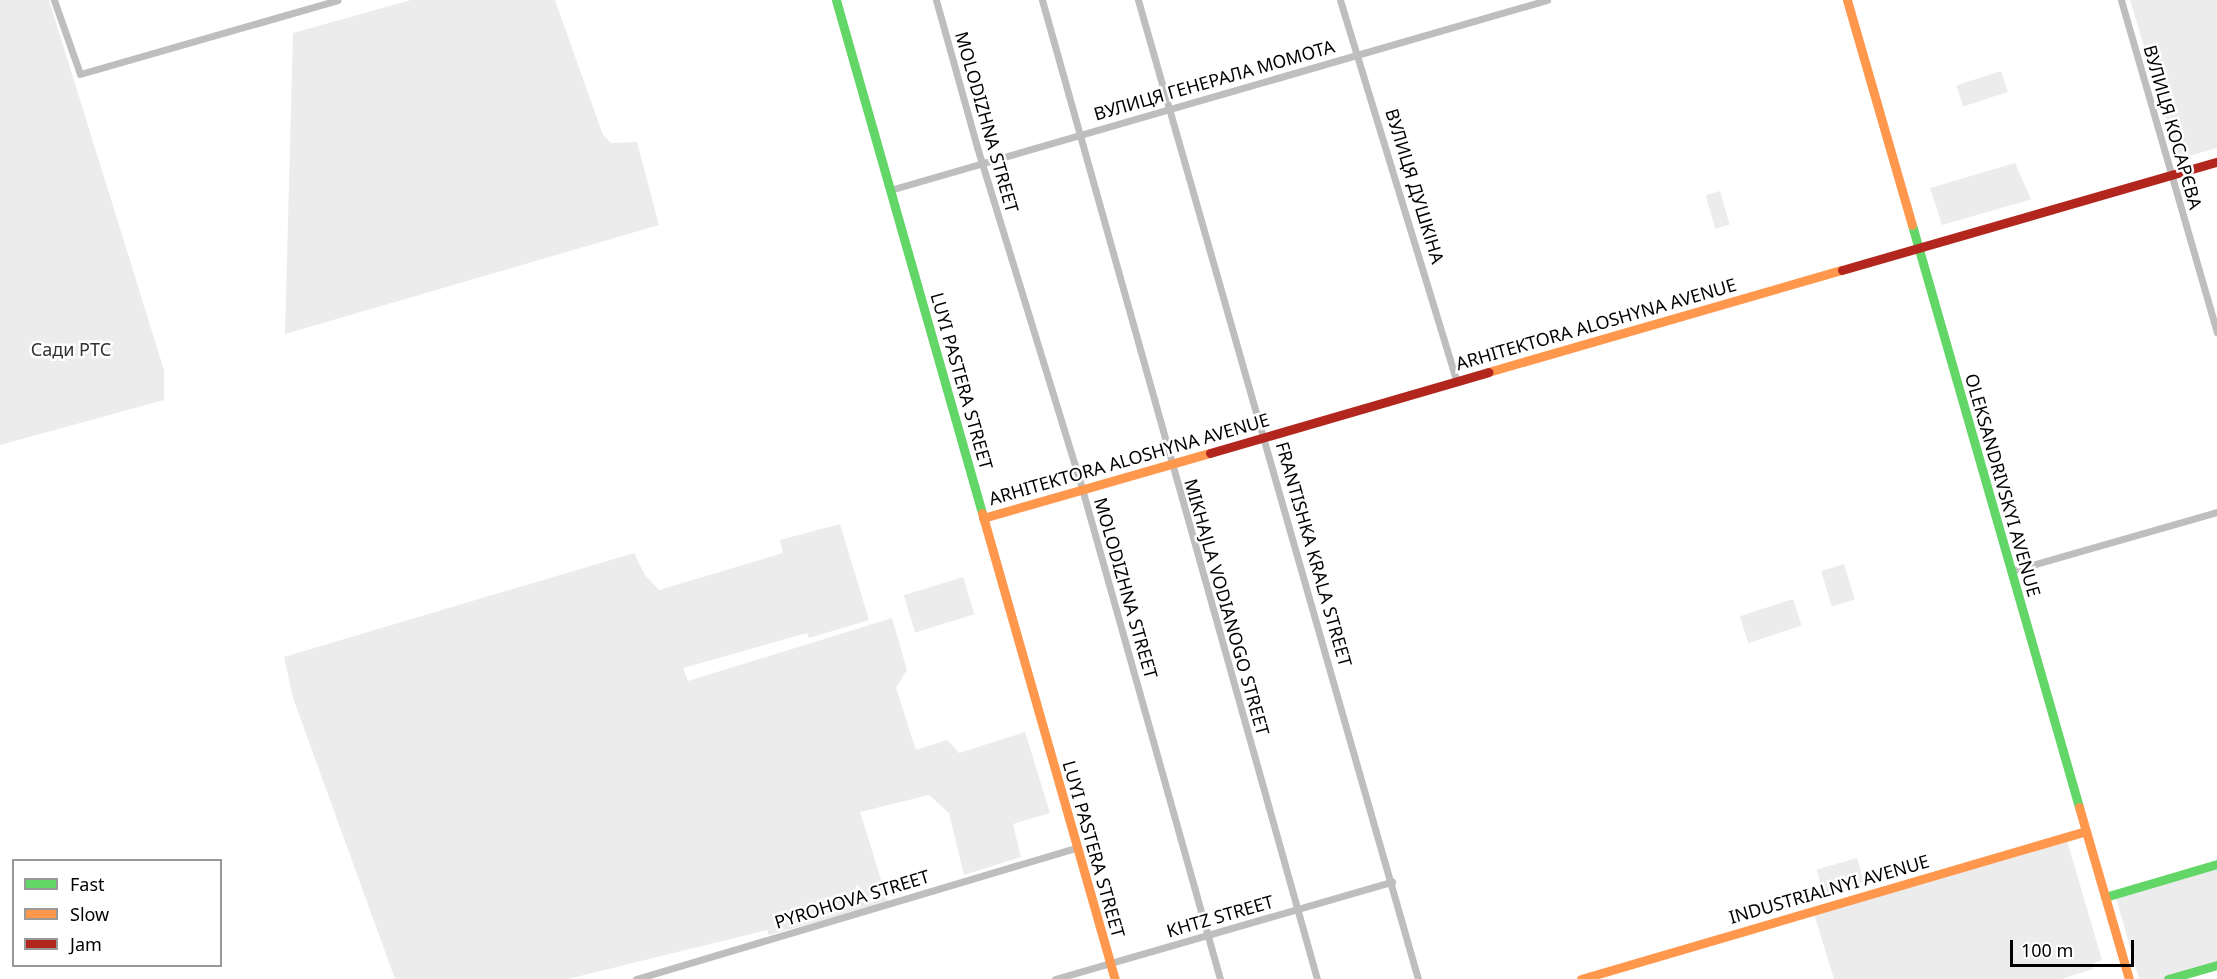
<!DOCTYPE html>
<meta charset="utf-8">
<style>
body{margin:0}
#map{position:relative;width:2217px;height:979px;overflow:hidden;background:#fff;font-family:"Noto Sans",sans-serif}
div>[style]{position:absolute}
.green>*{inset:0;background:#ececec;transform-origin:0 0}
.street>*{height:7px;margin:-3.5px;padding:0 3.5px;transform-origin:3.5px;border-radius:3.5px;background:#bebebe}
.fast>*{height:9px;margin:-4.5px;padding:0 4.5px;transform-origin:4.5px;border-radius:4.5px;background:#63d668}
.slow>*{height:9px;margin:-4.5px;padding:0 4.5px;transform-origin:4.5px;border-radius:4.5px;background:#ff974d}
.jam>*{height:9px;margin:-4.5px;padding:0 4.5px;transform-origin:4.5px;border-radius:4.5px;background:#b3261e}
span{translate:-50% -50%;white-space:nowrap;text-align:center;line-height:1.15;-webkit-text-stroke:5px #fff;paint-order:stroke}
.street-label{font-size:18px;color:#000}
.park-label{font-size:18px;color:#333}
.legend{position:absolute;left:12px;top:859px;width:210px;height:108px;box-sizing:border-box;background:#fff;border:2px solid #999;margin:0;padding:8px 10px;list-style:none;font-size:18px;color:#000}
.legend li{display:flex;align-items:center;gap:12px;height:30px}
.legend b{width:30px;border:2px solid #999}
.scale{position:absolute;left:2010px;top:940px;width:124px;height:27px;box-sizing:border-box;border:3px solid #000;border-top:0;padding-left:8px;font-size:18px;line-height:21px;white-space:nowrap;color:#000;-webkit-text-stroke:4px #fff;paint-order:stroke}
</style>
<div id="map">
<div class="green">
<div style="clip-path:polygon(0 0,49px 0,164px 370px,164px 400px,0 445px)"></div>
<div style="clip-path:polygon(411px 0,555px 0,603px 135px,611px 143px,637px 142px,659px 225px,285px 334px,293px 33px)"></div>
<div style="clip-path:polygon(2130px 0,2217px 0,2217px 148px,2178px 159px)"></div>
<div style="left:2001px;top:71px;width:22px;height:47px;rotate:72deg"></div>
<div style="clip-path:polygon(2160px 162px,1942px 225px,1930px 188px,2015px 163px,2031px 199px)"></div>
<div style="left:1720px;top:191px;width:35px;height:15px;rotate:74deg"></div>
<div style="clip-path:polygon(840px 524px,869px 620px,809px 638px,807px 633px,683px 668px,688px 681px,892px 618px,907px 670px,896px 688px,916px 750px,947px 740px,959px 753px,1025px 732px,1050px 813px,1013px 824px,1021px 857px,964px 875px,949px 813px,929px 795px,860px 812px,888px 902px,769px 935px,767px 930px,568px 979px,395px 979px,293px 698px,284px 657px,634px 553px,645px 575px,659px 590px,783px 553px,780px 540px)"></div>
<div style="left:1844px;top:564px;width:37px;height:24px;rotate:73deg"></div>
<div style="left:963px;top:577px;width:39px;height:62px;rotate:73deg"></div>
<div style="left:1793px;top:599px;width:28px;height:56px;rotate:72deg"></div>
<div style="clip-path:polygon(2066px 837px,2102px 960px,2091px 964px,2093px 969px,2061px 979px,1834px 979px,1813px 911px)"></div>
<div style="left:1857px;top:858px;width:25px;height:42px;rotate:74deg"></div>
<div style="clip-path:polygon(2217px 865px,2217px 965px,2168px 979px,2139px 979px,2115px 894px)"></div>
</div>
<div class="street">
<div style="left:54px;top:0;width:78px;rotate:70.6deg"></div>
<div style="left:80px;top:74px;width:268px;rotate:-16deg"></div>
<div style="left:936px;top:0;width:153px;rotate:74.4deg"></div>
<div style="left:977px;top:147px;width:346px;rotate:72.9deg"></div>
<div style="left:1079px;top:478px;width:520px;rotate:74.28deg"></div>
<div style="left:1042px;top:0;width:1017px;rotate:74.31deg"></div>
<div style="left:1138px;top:0;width:1018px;rotate:74.04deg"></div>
<div style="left:1340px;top:0;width:400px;rotate:73deg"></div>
<div style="left:2121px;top:0;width:346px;rotate:73.9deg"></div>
<div style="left:890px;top:190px;width:684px;rotate:-16.13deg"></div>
<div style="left:2011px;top:571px;width:214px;rotate:-16deg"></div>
<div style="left:636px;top:979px;width:459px;rotate:-16.6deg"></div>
<div style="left:1055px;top:979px;width:351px;rotate:-16.1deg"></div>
</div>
<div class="fast">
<div style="left:836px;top:0;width:533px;rotate:74.11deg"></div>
<div style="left:1912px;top:225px;width:605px;rotate:73.99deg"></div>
<div style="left:2105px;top:897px;width:117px;rotate:-16.4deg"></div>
<div style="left:2168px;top:979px;width:51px;rotate:-15.9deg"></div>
</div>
<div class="slow">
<div style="left:1847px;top:0;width:234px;rotate:73.9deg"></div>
<div style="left:1488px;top:372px;width:368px;rotate:-16.1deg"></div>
<div style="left:982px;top:513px;width:485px;rotate:74.1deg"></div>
<div style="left:983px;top:518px;width:236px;rotate:-16deg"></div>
<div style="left:2079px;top:807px;width:179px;rotate:73.8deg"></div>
<div style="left:1581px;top:979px;width:526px;rotate:-16.33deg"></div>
</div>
<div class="jam">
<div style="left:1842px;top:270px;width:390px;rotate:-16.1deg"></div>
<div style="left:1210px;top:453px;width:290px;rotate:-16.2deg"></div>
</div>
<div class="street-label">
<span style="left:1214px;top:80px;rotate:-16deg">ВУЛИЦЯ ГЕНЕРАЛА МОМОТА</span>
<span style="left:987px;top:122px;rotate:74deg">MOLODIZHNA STREET</span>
<span style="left:2173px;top:127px;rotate:74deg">ВУЛИЦЯ КОСАРЄВА</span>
<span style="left:1415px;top:186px;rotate:73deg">ВУЛИЦЯ ДУШКІНА</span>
<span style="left:1596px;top:324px;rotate:-16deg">ARHITEKTORA ALOSHYNA AVENUE</span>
<span style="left:962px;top:381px;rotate:74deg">LUYI PASTERA STREET</span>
<span style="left:1129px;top:459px;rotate:-16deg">ARHITEKTORA ALOSHYNA AVENUE</span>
<span style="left:2003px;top:485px;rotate:74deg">OLEKSANDRIVSKYI AVENUE</span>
<span style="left:1314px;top:554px;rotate:74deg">FRANTISHKA KRALA STREET</span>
<span style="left:1126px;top:588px;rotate:74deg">MOLODIZHNA STREET</span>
<span style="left:1227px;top:607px;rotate:74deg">MIKHAJLA VODIANOGO STREET</span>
<span style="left:1094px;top:849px;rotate:74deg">LUYI PASTERA STREET</span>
<span style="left:1829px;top:889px;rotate:-16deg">INDUSTRIALNYI AVENUE</span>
<span style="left:852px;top:899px;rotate:-17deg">PYROHOVA STREET</span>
<span style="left:1220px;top:916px;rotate:-16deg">KHTZ STREET</span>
</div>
<div class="park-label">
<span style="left:71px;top:349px">Сади РТС</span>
</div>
<ul class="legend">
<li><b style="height:8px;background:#63d668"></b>Fast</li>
<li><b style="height:8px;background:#ff974d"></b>Slow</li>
<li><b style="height:8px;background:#b3261e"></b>Jam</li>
</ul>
<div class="scale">100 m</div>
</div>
